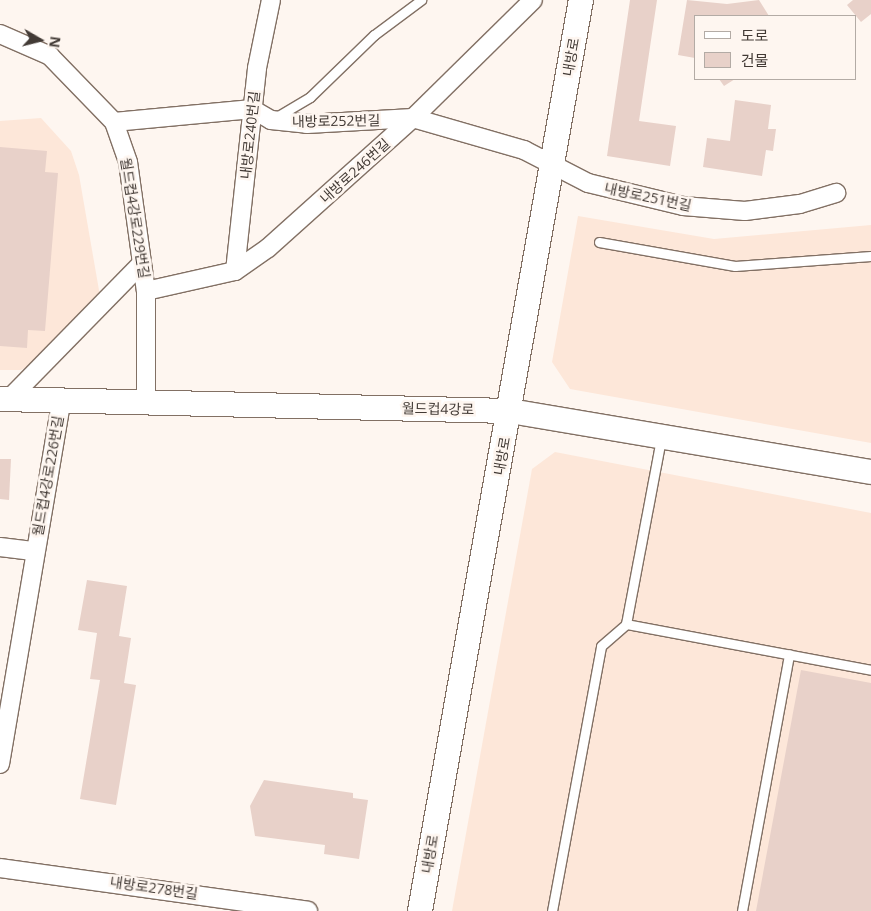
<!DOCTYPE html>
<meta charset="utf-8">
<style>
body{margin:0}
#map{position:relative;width:871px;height:911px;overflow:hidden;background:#fef6f0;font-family:"Open Sans","Noto Sans KR",sans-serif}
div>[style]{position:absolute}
.built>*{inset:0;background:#fde7d9}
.building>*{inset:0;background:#e8d1c9}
.roads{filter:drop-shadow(1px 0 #827064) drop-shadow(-1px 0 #827064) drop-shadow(0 1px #827064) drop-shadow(0 -1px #827064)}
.lane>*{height:9px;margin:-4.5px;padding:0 4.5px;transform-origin:4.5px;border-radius:4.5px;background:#fff}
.street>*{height:18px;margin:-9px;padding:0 9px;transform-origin:9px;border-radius:9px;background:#fff}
.secondary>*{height:24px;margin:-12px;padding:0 12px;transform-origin:12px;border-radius:12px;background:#fff}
span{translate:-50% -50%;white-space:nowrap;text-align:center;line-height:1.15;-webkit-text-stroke:5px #fef6f0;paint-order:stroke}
.street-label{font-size:14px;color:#423a35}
.legend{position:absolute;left:694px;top:15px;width:162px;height:65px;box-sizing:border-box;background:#fef6f0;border:1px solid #b3aba5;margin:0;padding:6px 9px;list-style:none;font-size:15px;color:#423a35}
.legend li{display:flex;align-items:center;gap:10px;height:25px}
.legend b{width:25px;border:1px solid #b3aba5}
.north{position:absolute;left:15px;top:15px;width:50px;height:50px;-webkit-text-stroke:4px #fef6f0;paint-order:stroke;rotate:98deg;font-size:14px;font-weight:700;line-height:20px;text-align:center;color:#423a35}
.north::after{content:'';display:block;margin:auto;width:18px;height:22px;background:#423a35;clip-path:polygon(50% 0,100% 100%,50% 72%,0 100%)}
</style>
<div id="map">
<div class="built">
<div style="clip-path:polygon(41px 118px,71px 151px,79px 175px,100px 296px,42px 358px,21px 370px,0 370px,0 121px)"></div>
<div style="clip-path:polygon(578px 216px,714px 239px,871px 225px,871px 443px,570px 389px,552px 362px)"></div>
<div style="clip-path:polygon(555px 452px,871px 513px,871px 911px,452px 911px,532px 469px)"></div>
</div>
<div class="building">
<div style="clip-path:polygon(630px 0,657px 0,639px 121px,676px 126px,670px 166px,607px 156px)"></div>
<div style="clip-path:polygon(687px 0,727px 4px,759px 0,769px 16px,695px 16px,695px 58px,678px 55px)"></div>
<div style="clip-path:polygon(853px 0,871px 0,871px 14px,861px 22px,847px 5px)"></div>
<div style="clip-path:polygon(719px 79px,735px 79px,724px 86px)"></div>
<div style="clip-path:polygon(735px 100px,771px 105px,768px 129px,776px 129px,773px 151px,766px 150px,762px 176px,703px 167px,707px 138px,730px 141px)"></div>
<div style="clip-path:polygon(0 147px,47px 151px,45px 172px,58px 173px,45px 331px,28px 330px,27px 348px,0 346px)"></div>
<div style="clip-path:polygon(0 459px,11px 459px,9px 500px,0 499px)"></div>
<div style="clip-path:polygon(87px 580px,127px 586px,119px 636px,131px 638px,124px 683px,136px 685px,116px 805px,80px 799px,100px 680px,90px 679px,97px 633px,78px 630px)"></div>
<div style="clip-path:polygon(801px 670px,871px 683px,871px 911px,756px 911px)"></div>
<div style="clip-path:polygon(264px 780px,353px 793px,353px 798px,368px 800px,359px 859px,324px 854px,325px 845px,255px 836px,250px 806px)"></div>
</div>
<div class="roads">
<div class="lane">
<div style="left:273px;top:119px;width:43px;rotate:-30.7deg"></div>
<div style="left:310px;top:97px;width:89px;rotate:-44.1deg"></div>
<div style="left:374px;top:35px;width:59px;rotate:-36.7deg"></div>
<div style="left:599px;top:242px;width:138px;rotate:10deg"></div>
<div style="left:735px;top:266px;width:136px;rotate:-4.2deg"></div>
<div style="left:626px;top:624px;width:249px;rotate:10.6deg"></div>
<div style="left:552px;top:911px;width:269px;rotate:-79.5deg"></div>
<div style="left:601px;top:646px;width:33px;rotate:-41deg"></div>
<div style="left:626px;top:624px;width:189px;rotate:-79.3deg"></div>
<div style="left:742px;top:911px;width:261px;rotate:-79.6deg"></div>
</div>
<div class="street">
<div style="left:0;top:34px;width:55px;rotate:23.7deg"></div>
<div style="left:50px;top:56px;width:92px;rotate:45.9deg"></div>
<div style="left:114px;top:122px;width:42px;rotate:70.7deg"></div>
<div style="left:128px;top:162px;width:130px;rotate:82.1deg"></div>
<div style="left:146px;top:291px;width:111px;rotate:90deg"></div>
<div style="left:114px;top:122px;width:139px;rotate:-5.4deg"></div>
<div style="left:252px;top:109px;width:22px;rotate:30deg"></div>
<div style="left:271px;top:120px;width:36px;rotate:6deg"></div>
<div style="left:307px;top:124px;width:106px;rotate:-3.2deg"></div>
<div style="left:413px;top:118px;width:116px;rotate:16.1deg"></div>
<div style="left:524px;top:150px;width:72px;rotate:27.3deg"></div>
<div style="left:588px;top:183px;width:98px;rotate:13.6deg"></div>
<div style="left:683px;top:206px;width:62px;rotate:4.6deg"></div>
<div style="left:745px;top:211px;width:55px;rotate:-7.3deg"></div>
<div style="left:800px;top:204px;width:38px;rotate:-17deg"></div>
<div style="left:235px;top:271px;width:204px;rotate:-83.8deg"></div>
<div style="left:257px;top:68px;width:69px;rotate:-78.4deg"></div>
<div style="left:146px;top:291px;width:91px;rotate:-12.7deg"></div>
<div style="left:235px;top:271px;width:40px;rotate:-34.9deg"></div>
<div style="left:268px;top:248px;width:195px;rotate:-41.9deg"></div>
<div style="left:413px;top:118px;width:168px;rotate:-44.5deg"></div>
<div style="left:8px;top:400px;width:190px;rotate:-45.6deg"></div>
<div style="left:0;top:547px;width:35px;rotate:7deg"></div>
<div style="left:0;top:764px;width:367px;rotate:-80.4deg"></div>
<div style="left:0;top:868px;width:311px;rotate:7.9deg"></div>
</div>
<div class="secondary">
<div style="left:0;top:399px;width:510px;rotate:1.35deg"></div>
<div style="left:510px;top:411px;width:366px;rotate:9.6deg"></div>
<div style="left:420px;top:911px;width:925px;rotate:-79.98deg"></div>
</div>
</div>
<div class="street-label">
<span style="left:571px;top:57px;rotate:-80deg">내방로</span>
<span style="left:336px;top:121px;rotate:-1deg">내방로252번길</span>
<span style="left:250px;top:135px;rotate:-84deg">내방로240번길</span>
<span style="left:355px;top:171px;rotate:-42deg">내방로246번길</span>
<span style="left:648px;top:197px;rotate:12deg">내방로251번길</span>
<span style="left:135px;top:218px;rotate:81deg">월드컵4강로229번길</span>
<span style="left:438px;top:409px;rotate:1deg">월드컵4강로</span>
<span style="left:502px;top:456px;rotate:-80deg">내방로</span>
<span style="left:48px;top:476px;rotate:-80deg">월드컵4강로226번길</span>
<span style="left:430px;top:854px;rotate:-80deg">내방로</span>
<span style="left:154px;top:888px;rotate:8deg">내방로278번길</span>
</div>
<ul class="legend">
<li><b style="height:6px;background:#fff"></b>도로</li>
<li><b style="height:14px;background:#e8d1c9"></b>건물</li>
</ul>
<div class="north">N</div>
</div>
